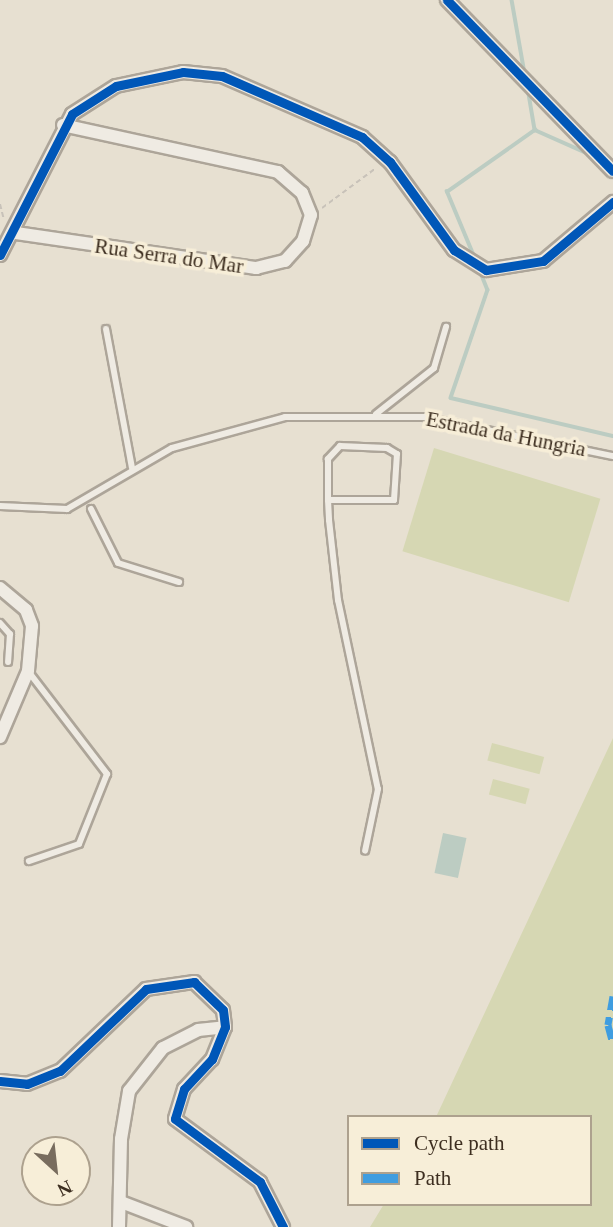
<!DOCTYPE html>
<style>
body{margin:0}
#map{position:relative;width:613px;height:1227px;overflow:hidden;background:#e7e0d1;font-family:Georgia,serif}
div>[style]{position:absolute}
.green>*{inset:0;background:#d6d7b3;transform-origin:0 0}
.water>*{inset:0;background:#bcccc2;transform-origin:0 0}
.stream>*{height:3.5px;margin:-1.75px;padding:0 1.75px;transform-origin:1.75px;border-radius:1.75px;background:#bcccc2}
.path>*{height:2px;margin-top:-1px;transform-origin:0;background:repeating-linear-gradient(90deg,#c8c2b9 0 5px,transparent 0 8.5px)}
.roads{filter:drop-shadow(2px 0 #ada599) drop-shadow(-2px 0 #ada599) drop-shadow(0 2px #ada599) drop-shadow(0 -2px #ada599)}
.lane>*{height:6px;margin:-3px;padding:0 3px;transform-origin:3px;border-radius:3px;background:#efebe3}
.street>*{height:12px;margin:-6px;padding:0 6px;transform-origin:6px;border-radius:6px;background:#efebe3}
.quiet>*{height:7px;margin-top:-3.5px;transform-origin:0;background:repeating-linear-gradient(90deg,#3f9de0 0 14px,transparent 0 21px)}
.cycleway>*{height:9px;margin:-4.5px;padding:0 4.5px;transform-origin:4.5px;border-radius:4.5px;background:#0057b8}
span{translate:-50% -50%;white-space:nowrap;text-align:center;line-height:1.15;-webkit-text-stroke:7px #f7eed8;paint-order:stroke}
.street-label{font-size:21px;color:#3d2e20}
.legend{position:absolute;left:347px;top:1115px;width:245px;height:91px;box-sizing:border-box;background:#f7eed8;border:2px solid #ada18e;margin:0;padding:9px 12px;list-style:none;font-size:21px;color:#3d2e20}
.legend li{display:flex;align-items:center;gap:14px;height:35px}
.legend b{width:35px;border:2px solid #ada18e}
.north{position:absolute;left:21px;top:1136px;width:70px;height:70px;box-sizing:border-box;background:#f7eed8;border:2px solid #ada18e;border-radius:50%;rotate:153deg;font-size:19px;font-weight:700;line-height:28px;text-align:center;color:#3d2e20}
.north::after{content:'';display:block;margin:auto;width:24px;height:32px;background:#786c5e;clip-path:polygon(50% 0,100% 100%,50% 72%,0 100%)}
</style>
<div id="map">
<div class="green">
<div style="left:434px;top:448px;width:174px;height:108px;rotate:17deg"></div>
<div style="clip-path:polygon(613px 738px,613px 1227px,370px 1227px,384px 1204px,590px 1204px,590px 1117px,436px 1117px)"></div>
<div style="left:492px;top:743px;width:54px;height:18px;rotate:15deg"></div>
<div style="left:493px;top:779px;width:38px;height:16px;rotate:15deg"></div>
</div>
<div class="water">
<div style="left:443px;top:833px;width:24px;height:41px;rotate:12deg"></div>
</div>
<div class="stream">
<div style="left:512px;top:0;width:75px;rotate:80deg"></div>
<div style="left:528px;top:88px;width:43px;rotate:80.5deg"></div>
<div style="left:535px;top:130px;width:59px;rotate:24deg"></div>
<div style="left:475px;top:259px;width:73px;rotate:-112.7deg"></div>
<div style="left:447px;top:192px;width:108px;rotate:-35.2deg"></div>
<div style="left:481px;top:273px;width:18px;rotate:68deg"></div>
<div style="left:488px;top:290px;width:114px;rotate:108.9deg"></div>
<div style="left:451px;top:398px;width:166px;rotate:13.2deg"></div>
</div>
<div class="path">
<div style="left:0;top:204px;width:16px;rotate:76deg"></div>
<div style="left:322px;top:208px;width:67px;rotate:-36.5deg"></div>
</div>
<div class="roads">
<div class="lane">
<div style="left:106px;top:329px;width:141px;rotate:79.4deg"></div>
<div style="left:376px;top:414px;width:74px;rotate:-38.4deg"></div>
<div style="left:434px;top:368px;width:43px;rotate:-73.7deg"></div>
<div style="left:328px;top:500px;width:66px"></div>
<div style="left:394px;top:500px;width:46px;rotate:-86.3deg"></div>
<div style="left:397px;top:454px;width:12px;rotate:-149deg"></div>
<div style="left:387px;top:448px;width:47px;rotate:-177.6deg"></div>
<div style="left:340px;top:446px;width:18px;rotate:133deg"></div>
<div style="left:328px;top:459px;width:41px;rotate:90deg"></div>
<div style="left:328px;top:500px;width:20px;rotate:87deg"></div>
<div style="left:329px;top:520px;width:81px;rotate:83.6deg"></div>
<div style="left:338px;top:600px;width:193px;rotate:78.1deg"></div>
<div style="left:378px;top:789px;width:63px;rotate:101.8deg"></div>
<div style="left:0;top:506px;width:67px;rotate:2.6deg"></div>
<div style="left:67px;top:509px;width:121px;rotate:-30.2deg"></div>
<div style="left:172px;top:448px;width:117px;rotate:-15.3deg"></div>
<div style="left:285px;top:417px;width:139px"></div>
<div style="left:424px;top:417px;width:193px;rotate:11.7deg"></div>
<div style="left:91px;top:509px;width:60px;rotate:63.4deg"></div>
<div style="left:118px;top:563px;width:64px;rotate:17.3deg"></div>
<div style="left:0;top:623px;width:15px;rotate:48deg"></div>
<div style="left:10px;top:634px;width:28px;rotate:94deg"></div>
<div style="left:28px;top:671px;width:130px;rotate:52.5deg"></div>
<div style="left:107px;top:774px;width:75px;rotate:111.8deg"></div>
<div style="left:79px;top:844px;width:53px;rotate:161.2deg"></div>
</div>
<div class="street">
<div style="left:447px;top:0;width:238px;rotate:45.9deg"></div>
<div style="left:16px;top:233px;width:243px;rotate:8.3deg"></div>
<div style="left:256px;top:268px;width:30px;rotate:-14deg"></div>
<div style="left:285px;top:261px;width:27px;rotate:-48deg"></div>
<div style="left:303px;top:241px;width:27px;rotate:-73deg"></div>
<div style="left:311px;top:215px;width:24px;rotate:-112deg"></div>
<div style="left:302px;top:193px;width:32px;rotate:-139deg"></div>
<div style="left:278px;top:172px;width:220px;rotate:-167.7deg"></div>
<div style="left:0;top:255px;width:158px;rotate:-62.9deg"></div>
<div style="left:72px;top:114px;width:52px;rotate:-32.5deg"></div>
<div style="left:116px;top:86px;width:68px;rotate:-11.8deg"></div>
<div style="left:183px;top:72px;width:39px;rotate:6deg"></div>
<div style="left:222px;top:76px;width:153px;rotate:23.5deg"></div>
<div style="left:362px;top:137px;width:38px;rotate:42deg"></div>
<div style="left:390px;top:162px;width:109px;rotate:54deg"></div>
<div style="left:454px;top:250px;width:38px;rotate:32deg"></div>
<div style="left:486px;top:270px;width:58px;rotate:-9deg"></div>
<div style="left:543px;top:261px;width:92px;rotate:-40.1deg"></div>
<div style="left:0;top:588px;width:34px;rotate:40deg"></div>
<div style="left:26px;top:610px;width:17px;rotate:69deg"></div>
<div style="left:32px;top:626px;width:45px;rotate:95.1deg"></div>
<div style="left:28px;top:671px;width:72px;rotate:113deg"></div>
<div style="left:0;top:1081px;width:27px;rotate:6deg"></div>
<div style="left:27px;top:1084px;width:35px;rotate:-22deg"></div>
<div style="left:60px;top:1071px;width:119px;rotate:-43.6deg"></div>
<div style="left:146px;top:989px;width:49px;rotate:-8.3deg"></div>
<div style="left:194px;top:982px;width:40px;rotate:44deg"></div>
<div style="left:223px;top:1010px;width:17px;rotate:83deg"></div>
<div style="left:225px;top:1027px;width:35px;rotate:112deg"></div>
<div style="left:212px;top:1059px;width:41px;rotate:133deg"></div>
<div style="left:184px;top:1089px;width:31px;rotate:107deg"></div>
<div style="left:175px;top:1119px;width:106px;rotate:36.5deg"></div>
<div style="left:260px;top:1182px;width:51px;rotate:62.9deg"></div>
<div style="left:121px;top:1202px;width:70px;rotate:21deg"></div>
<div style="left:119px;top:1227px;width:88px;rotate:-88.7deg"></div>
<div style="left:121px;top:1139px;width:49px;rotate:-80.5deg"></div>
<div style="left:129px;top:1091px;width:55px;rotate:-51.7deg"></div>
<div style="left:163px;top:1048px;width:39px;rotate:-27deg"></div>
<div style="left:198px;top:1030px;width:27px;rotate:-6deg"></div>
</div>
</div>
<div class="quiet">
<div style="left:613px;top:996px;width:29px;rotate:100deg"></div>
<div style="left:608px;top:1025px;width:20px;rotate:75deg"></div>
</div>
<div class="cycleway">
<div style="left:447px;top:0;width:238px;rotate:45.9deg"></div>
<div style="left:0;top:255px;width:158px;rotate:-62.9deg"></div>
<div style="left:72px;top:114px;width:52px;rotate:-32.5deg"></div>
<div style="left:116px;top:86px;width:68px;rotate:-11.8deg"></div>
<div style="left:183px;top:72px;width:39px;rotate:6deg"></div>
<div style="left:222px;top:76px;width:153px;rotate:23.5deg"></div>
<div style="left:362px;top:137px;width:38px;rotate:42deg"></div>
<div style="left:390px;top:162px;width:109px;rotate:54deg"></div>
<div style="left:454px;top:250px;width:38px;rotate:32deg"></div>
<div style="left:486px;top:270px;width:58px;rotate:-9deg"></div>
<div style="left:543px;top:261px;width:92px;rotate:-40.1deg"></div>
<div style="left:0;top:1081px;width:27px;rotate:6deg"></div>
<div style="left:27px;top:1084px;width:35px;rotate:-22deg"></div>
<div style="left:60px;top:1071px;width:119px;rotate:-43.6deg"></div>
<div style="left:146px;top:989px;width:49px;rotate:-8.3deg"></div>
<div style="left:194px;top:982px;width:40px;rotate:44deg"></div>
<div style="left:223px;top:1010px;width:17px;rotate:83deg"></div>
<div style="left:225px;top:1027px;width:35px;rotate:112deg"></div>
<div style="left:212px;top:1059px;width:41px;rotate:133deg"></div>
<div style="left:184px;top:1089px;width:31px;rotate:107deg"></div>
<div style="left:175px;top:1119px;width:106px;rotate:36.5deg"></div>
<div style="left:260px;top:1182px;width:51px;rotate:62.9deg"></div>
</div>
<div class="street-label">
<span style="left:169px;top:256px;rotate:8deg">Rua Serra do Mar</span>
<span style="left:506px;top:434px;rotate:11deg">Estrada da Hungria</span>
</div>
<ul class="legend">
<li><b style="height:9px;background:#0057b8"></b>Cycle path</li>
<li><b style="height:9px;background:#3f9de0"></b>Path</li>
</ul>
<div class="north">N</div>
</div>
